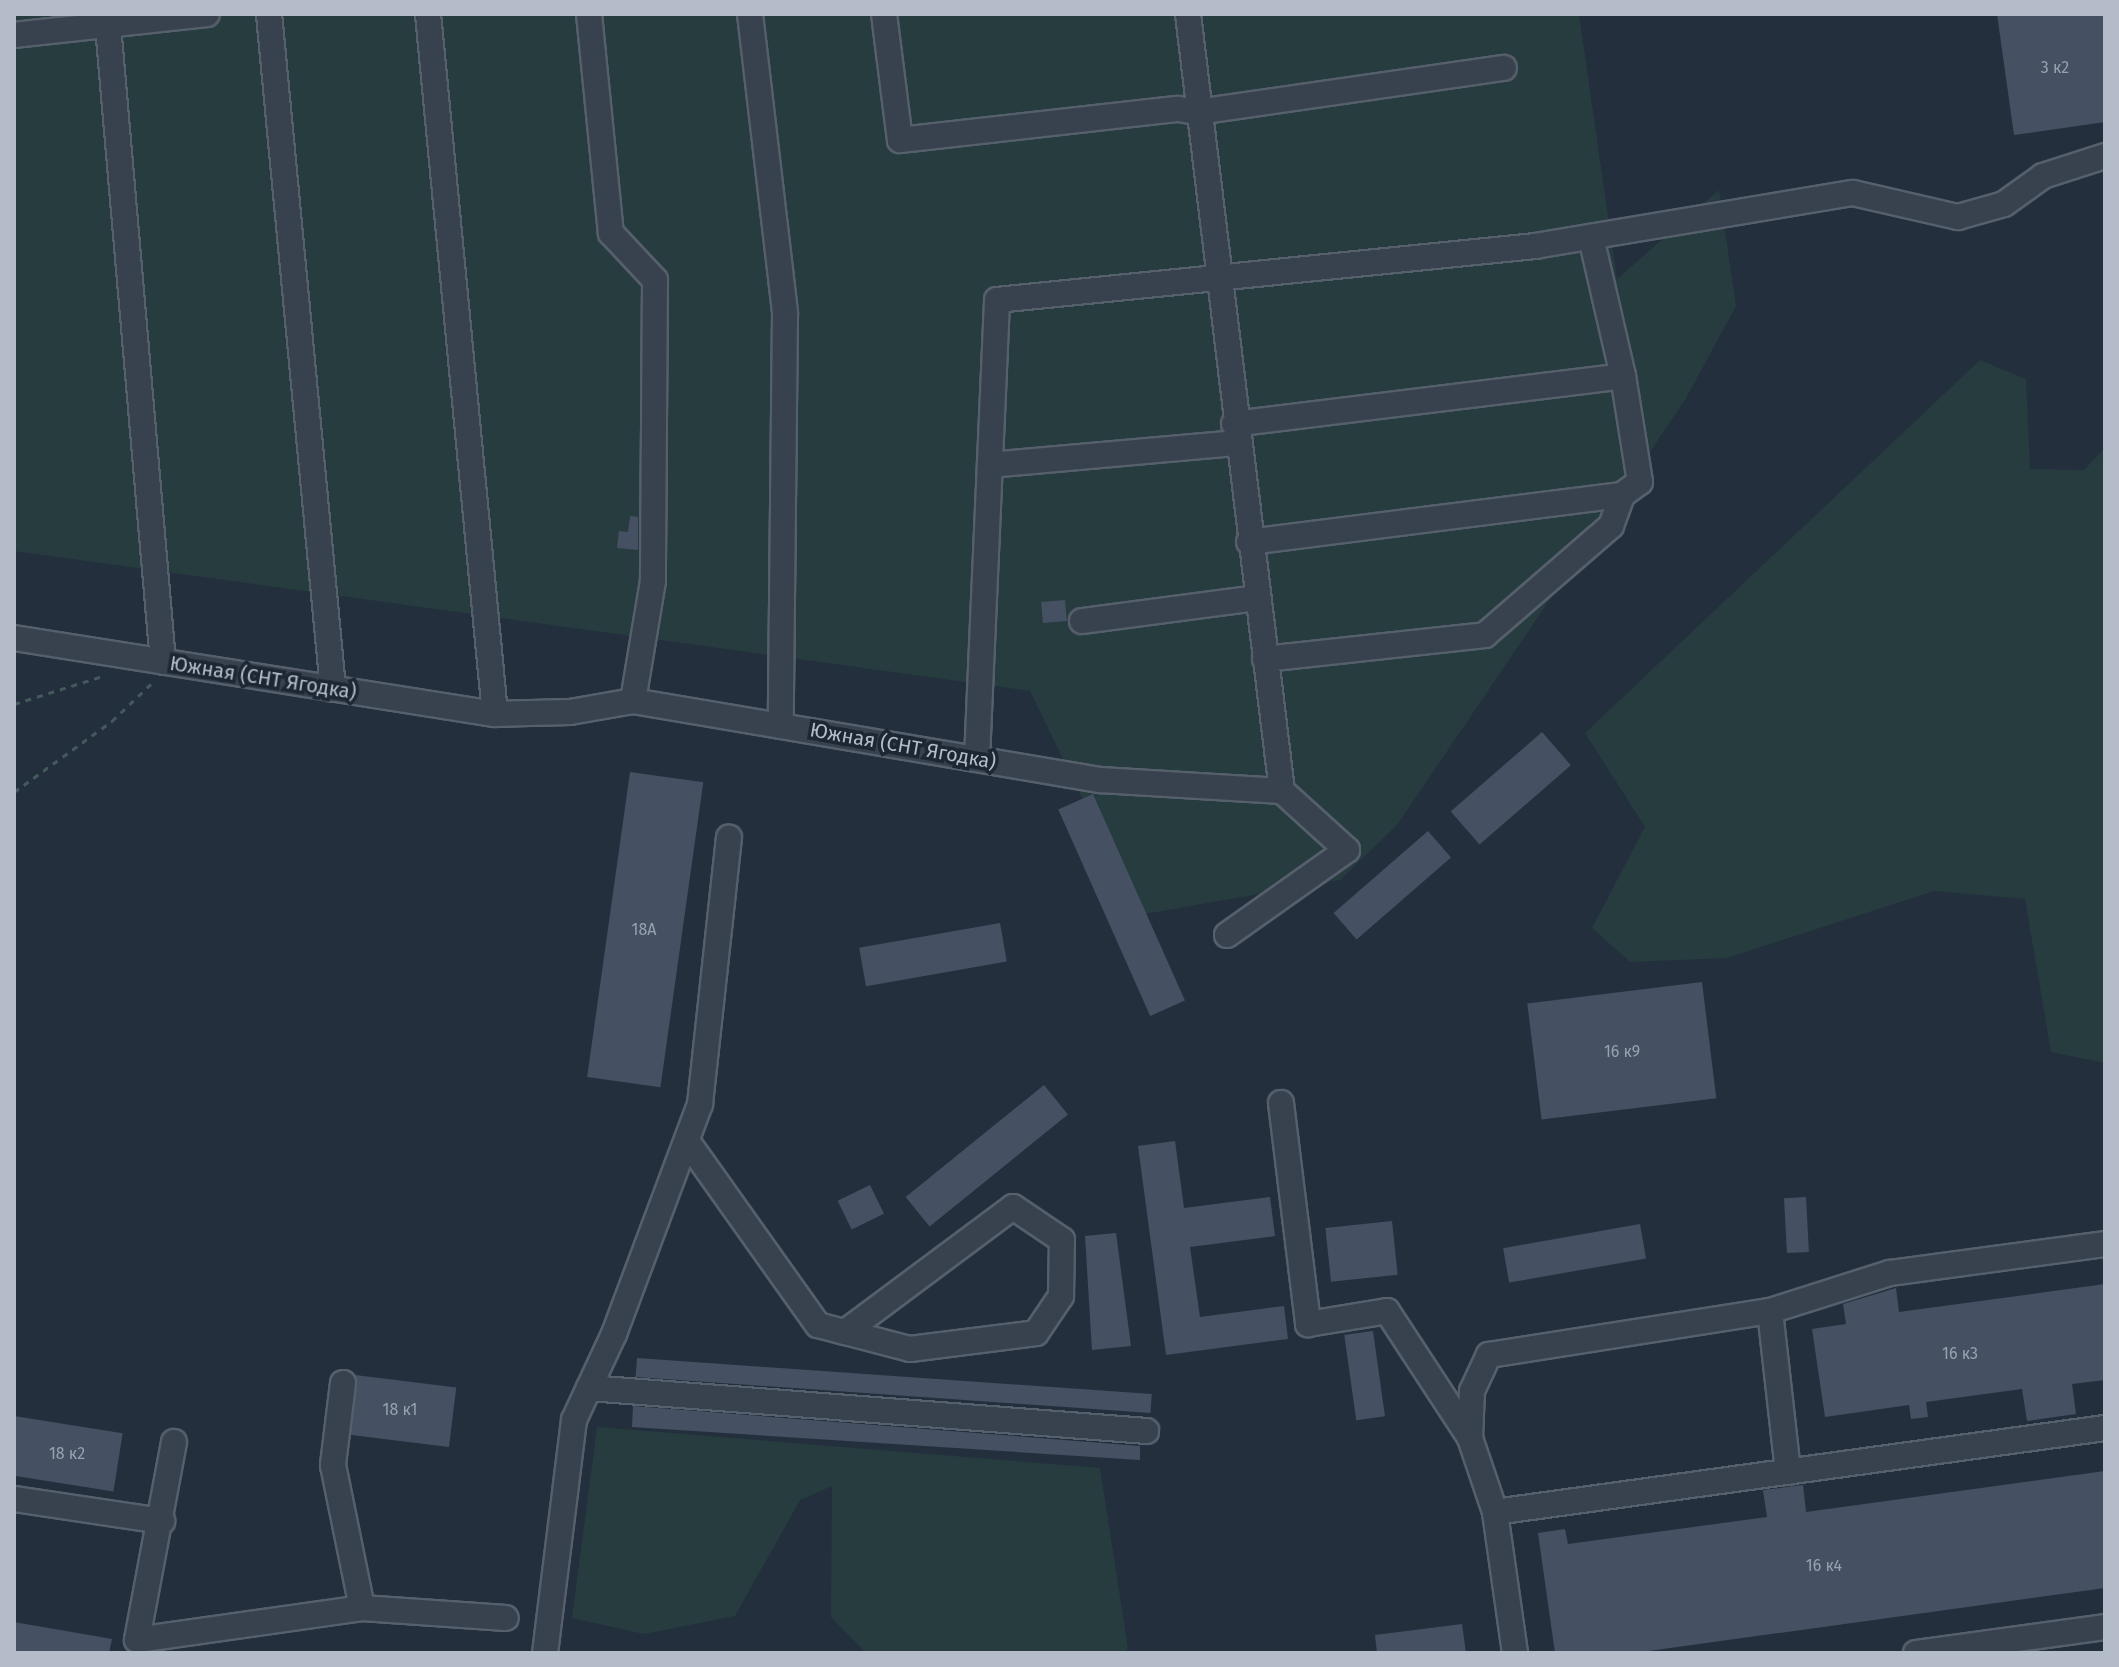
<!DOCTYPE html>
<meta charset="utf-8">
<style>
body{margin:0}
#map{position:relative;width:2119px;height:1667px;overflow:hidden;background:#242f3e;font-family:"Fira Sans",sans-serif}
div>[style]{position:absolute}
.green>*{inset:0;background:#263c3f}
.building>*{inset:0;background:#455162;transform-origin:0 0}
.path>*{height:3px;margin-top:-1.5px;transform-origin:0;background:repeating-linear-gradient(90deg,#44595c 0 6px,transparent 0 12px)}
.roads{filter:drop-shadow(2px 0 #565f6c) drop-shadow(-2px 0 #565f6c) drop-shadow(0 2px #565f6c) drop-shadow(0 -2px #565f6c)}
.minor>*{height:24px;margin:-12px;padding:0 12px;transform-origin:12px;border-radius:12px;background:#38414e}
span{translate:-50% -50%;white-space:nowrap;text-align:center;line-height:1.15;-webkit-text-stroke:7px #1d2633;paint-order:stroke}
.number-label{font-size:16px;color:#98a1af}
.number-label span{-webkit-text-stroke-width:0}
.street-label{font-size:20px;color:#b4bcc9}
.frame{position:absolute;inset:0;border:16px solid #b4bcc9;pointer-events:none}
</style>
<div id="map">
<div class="green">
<div style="clip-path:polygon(14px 14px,1579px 14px,1617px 279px,1719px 190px,1736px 306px,1685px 400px,1397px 825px,1340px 880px,1139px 915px,1030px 691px,14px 551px)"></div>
<div style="clip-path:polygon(1980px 360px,2026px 379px,2030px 469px,2084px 470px,2105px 448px,2105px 1063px,2051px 1052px,2025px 899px,1934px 891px,1727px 958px,1630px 962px,1592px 928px,1645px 827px,1585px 733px)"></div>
<div style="clip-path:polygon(597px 1427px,1100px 1468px,1128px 1648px,1124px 1653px,866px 1653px,831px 1617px,832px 1486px,800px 1500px,735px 1616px,644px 1634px,572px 1618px)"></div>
</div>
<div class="building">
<div style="clip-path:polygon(1997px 14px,2105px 14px,2105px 122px,2014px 135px)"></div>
<div style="clip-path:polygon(630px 516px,638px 517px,638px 550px,617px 548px,619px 531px,628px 532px)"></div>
<div style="left:1065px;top:600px;width:21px;height:24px;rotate:85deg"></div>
<div style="left:1542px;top:732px;width:44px;height:121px;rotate:49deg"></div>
<div style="left:630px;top:772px;width:74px;height:308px;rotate:8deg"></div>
<div style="left:1093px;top:794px;width:226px;height:38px;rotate:66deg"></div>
<div style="left:1428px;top:831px;width:35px;height:125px;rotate:49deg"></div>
<div style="left:1000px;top:923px;width:39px;height:143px;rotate:80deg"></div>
<div style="left:1702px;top:982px;width:117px;height:176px;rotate:83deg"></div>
<div style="left:1044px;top:1085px;width:38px;height:178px;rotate:51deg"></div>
<div style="clip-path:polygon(1175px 1141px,1184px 1208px,1270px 1197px,1275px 1236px,1190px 1247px,1200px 1317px,1284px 1306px,1288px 1339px,1166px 1355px,1138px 1146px)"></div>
<div style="left:870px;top:1185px;width:32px;height:36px;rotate:64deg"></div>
<div style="left:1806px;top:1197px;width:55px;height:22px;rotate:87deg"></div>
<div style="left:1392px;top:1221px;width:54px;height:67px;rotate:84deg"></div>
<div style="left:1640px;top:1224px;width:35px;height:139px;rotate:80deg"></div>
<div style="clip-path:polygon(1116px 1233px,1131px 1346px,1092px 1350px,1085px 1236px)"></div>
<div style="clip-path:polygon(2105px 1284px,2105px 1380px,2072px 1384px,2076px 1414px,2027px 1421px,2022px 1389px,1926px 1402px,1928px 1417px,1911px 1419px,1909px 1405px,1825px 1417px,1812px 1329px,1846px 1324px,1843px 1304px,1896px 1288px,1899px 1312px)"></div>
<div style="left:1373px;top:1331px;width:86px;height:29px;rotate:82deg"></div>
<div style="left:637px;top:1358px;width:516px;height:19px;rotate:4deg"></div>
<div style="left:355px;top:1375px;width:102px;height:60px;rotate:7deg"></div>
<div style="clip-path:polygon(633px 1406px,1140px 1446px,1140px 1460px,632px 1427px)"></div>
<div style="left:14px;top:1416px;width:110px;height:59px;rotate:9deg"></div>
<div style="clip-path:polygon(2105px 1471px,2105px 1588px,1634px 1653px,1555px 1653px,1538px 1533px,1565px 1529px,1568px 1544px,1767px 1517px,1763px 1490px,1803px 1485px,1806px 1512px)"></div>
<div style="clip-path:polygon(14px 1622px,112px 1639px,109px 1653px,14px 1653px)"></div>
<div style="clip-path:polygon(1462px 1624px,1466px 1653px,1377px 1653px,1375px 1635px)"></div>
</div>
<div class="path">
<div style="left:14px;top:704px;width:96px;rotate:-17.5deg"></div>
<div style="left:14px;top:792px;width:121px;rotate:-35.9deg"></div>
<div style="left:112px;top:721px;width:55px;rotate:-43.5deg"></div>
</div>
<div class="roads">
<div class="minor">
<div style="left:107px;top:14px;width:650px;rotate:85.06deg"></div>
<div style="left:269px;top:14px;width:678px;rotate:84.58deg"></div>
<div style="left:428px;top:14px;width:703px;rotate:84.53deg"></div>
<div style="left:589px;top:14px;width:220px;rotate:84.3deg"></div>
<div style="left:611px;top:233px;width:64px;rotate:46.9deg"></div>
<div style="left:655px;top:280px;width:301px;rotate:90.4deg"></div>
<div style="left:653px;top:581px;width:122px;rotate:99.5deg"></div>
<div style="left:750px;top:14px;width:301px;rotate:83.3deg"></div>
<div style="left:785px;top:313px;width:413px;rotate:90.6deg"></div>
<div style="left:884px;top:14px;width:127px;rotate:82.8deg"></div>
<div style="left:900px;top:140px;width:280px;rotate:-6.4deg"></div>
<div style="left:1178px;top:109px;width:20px;rotate:9deg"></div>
<div style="left:1198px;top:112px;width:309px;rotate:-8.2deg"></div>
<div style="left:14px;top:35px;width:194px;rotate:-6.2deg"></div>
<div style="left:1234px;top:424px;width:392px;rotate:-7deg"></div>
<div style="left:990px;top:465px;width:248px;rotate:-5.1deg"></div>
<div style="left:1249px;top:542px;width:376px;rotate:-7.2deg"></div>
<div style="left:1622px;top:495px;width:22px;rotate:-36deg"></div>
<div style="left:1640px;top:482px;width:107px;rotate:-99.1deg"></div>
<div style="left:1623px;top:376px;width:143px;rotate:-103deg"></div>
<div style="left:1082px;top:621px;width:177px;rotate:-7.5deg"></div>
<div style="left:14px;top:638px;width:487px;rotate:9deg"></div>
<div style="left:495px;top:714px;width:75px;rotate:-1.5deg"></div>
<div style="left:570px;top:712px;width:64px;rotate:-9.9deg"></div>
<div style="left:633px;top:701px;width:474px;rotate:9.6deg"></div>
<div style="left:1100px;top:780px;width:182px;rotate:3.5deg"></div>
<div style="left:1282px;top:791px;width:783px;rotate:-96.9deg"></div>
<div style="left:1265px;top:659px;width:221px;rotate:-6.2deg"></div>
<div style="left:1485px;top:635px;width:167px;rotate:-40.9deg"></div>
<div style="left:1611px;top:526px;width:33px;rotate:-70deg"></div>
<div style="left:977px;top:759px;width:459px;rotate:-87.5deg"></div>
<div style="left:997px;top:300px;width:541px;rotate:-5.73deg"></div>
<div style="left:1535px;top:246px;width:322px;rotate:-9.5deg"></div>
<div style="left:1853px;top:193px;width:108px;rotate:12.9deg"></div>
<div style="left:1958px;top:217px;width:48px;rotate:-15.8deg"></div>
<div style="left:2004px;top:204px;width:48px;rotate:-35.7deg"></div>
<div style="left:2043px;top:176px;width:65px;rotate:-17.9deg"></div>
<div style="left:1227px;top:935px;width:147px;rotate:-35.3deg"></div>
<div style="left:1347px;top:850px;width:88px;rotate:-137.8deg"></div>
<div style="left:1281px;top:1103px;width:223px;rotate:83deg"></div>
<div style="left:1308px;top:1324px;width:80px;rotate:-9.3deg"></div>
<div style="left:1387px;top:1311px;width:152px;rotate:56.8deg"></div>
<div style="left:1470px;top:1438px;width:78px;rotate:71.3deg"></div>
<div style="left:687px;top:1141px;width:226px;rotate:54.6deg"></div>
<div style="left:818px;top:1325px;width:28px;rotate:15deg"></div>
<div style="left:845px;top:1332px;width:67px;rotate:14.7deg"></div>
<div style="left:910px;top:1349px;width:127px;rotate:-7.2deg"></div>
<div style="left:1036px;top:1333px;width:45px;rotate:-56deg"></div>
<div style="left:1061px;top:1296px;width:56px;rotate:-89deg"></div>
<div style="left:1062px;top:1240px;width:59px;rotate:-146deg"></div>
<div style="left:1013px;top:1207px;width:209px;rotate:143.3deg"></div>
<div style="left:1770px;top:1311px;width:126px;rotate:-17.6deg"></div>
<div style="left:1890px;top:1273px;width:217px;rotate:-7.7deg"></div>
<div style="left:343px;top:1383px;width:83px;rotate:97deg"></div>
<div style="left:333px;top:1465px;width:146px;rotate:78.5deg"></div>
<div style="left:589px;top:1388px;width:559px;rotate:4.41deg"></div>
<div style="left:1470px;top:1438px;width:47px;rotate:-87.6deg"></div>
<div style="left:1472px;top:1391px;width:40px;rotate:-65deg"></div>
<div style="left:1489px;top:1355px;width:284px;rotate:-8.9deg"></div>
<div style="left:1770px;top:1311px;width:162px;rotate:83.6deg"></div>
<div style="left:174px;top:1442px;width:201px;rotate:100.6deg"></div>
<div style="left:137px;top:1640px;width:227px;rotate:-8.1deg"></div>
<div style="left:362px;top:1608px;width:144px;rotate:4deg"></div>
<div style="left:14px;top:1499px;width:150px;rotate:8.5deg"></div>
<div style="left:545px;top:1653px;width:235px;rotate:-82.9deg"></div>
<div style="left:574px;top:1420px;width:95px;rotate:-65.1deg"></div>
<div style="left:614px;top:1334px;width:246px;rotate:-69.5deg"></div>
<div style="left:700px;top:1104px;width:268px;rotate:-83.8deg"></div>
<div style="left:1515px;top:1653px;width:142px;rotate:-98.1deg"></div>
<div style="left:1495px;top:1512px;width:616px;rotate:-7.84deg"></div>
<div style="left:1916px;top:1653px;width:191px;rotate:-7.8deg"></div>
</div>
</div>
<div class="number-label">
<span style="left:2055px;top:68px">3 к2</span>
<span style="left:644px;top:930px">18А</span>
<span style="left:1622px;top:1052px">16 к9</span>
<span style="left:1960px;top:1354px">16 к3</span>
<span style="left:400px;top:1410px">18 к1</span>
<span style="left:67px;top:1454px">18 к2</span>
<span style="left:1824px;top:1566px">16 к4</span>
</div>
<div class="street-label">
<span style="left:263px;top:678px;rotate:9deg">Южная (СНТ Ягодка)</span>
<span style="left:903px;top:746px;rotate:10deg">Южная (СНТ Ягодка)</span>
</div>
<div class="frame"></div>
</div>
